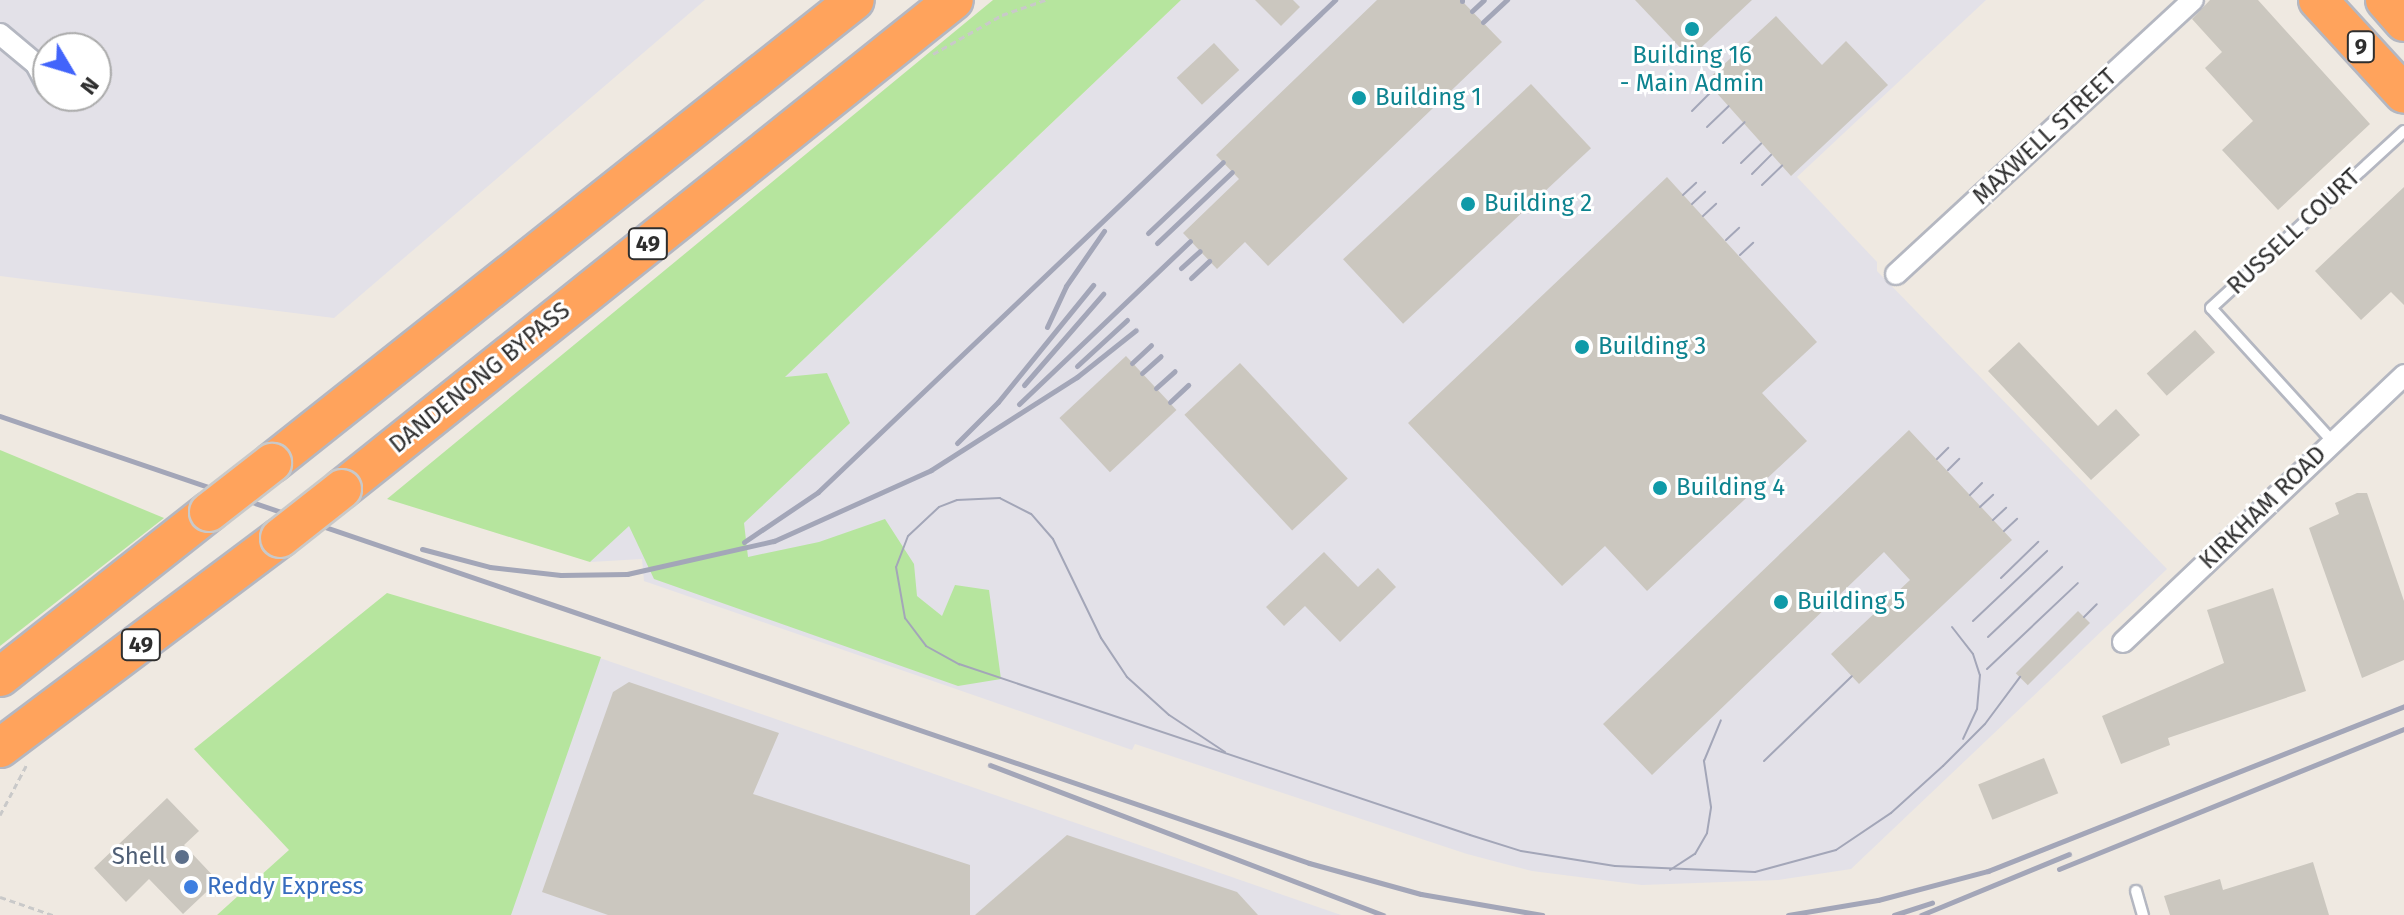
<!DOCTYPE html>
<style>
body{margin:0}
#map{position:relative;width:2404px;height:915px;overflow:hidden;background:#efe9e1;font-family:"Fira Sans",sans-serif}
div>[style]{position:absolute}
.industrial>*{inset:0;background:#e3e1e8}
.green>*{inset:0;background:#b6e59e}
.building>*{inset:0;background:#cbc7bf;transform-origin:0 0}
.path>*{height:3px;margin-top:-1.5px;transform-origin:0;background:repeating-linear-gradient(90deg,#c9c9c9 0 6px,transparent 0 10px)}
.roads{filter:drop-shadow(2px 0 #b4b7c1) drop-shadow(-2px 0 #b4b7c1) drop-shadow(0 2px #b4b7c1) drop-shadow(0 -2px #b4b7c1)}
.lane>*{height:10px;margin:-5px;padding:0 5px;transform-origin:5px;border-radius:5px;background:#fff}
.street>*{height:20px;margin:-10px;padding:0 10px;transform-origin:10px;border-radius:10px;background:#fff}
.highway>*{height:38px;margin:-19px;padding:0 19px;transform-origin:19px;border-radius:19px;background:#ffa35c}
.tram>*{height:2px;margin:-1px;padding:0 1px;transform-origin:1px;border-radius:1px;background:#a3a6b8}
.rail>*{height:5px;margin:-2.5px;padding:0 2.5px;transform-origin:2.5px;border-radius:2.5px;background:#a3a6b8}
.bridges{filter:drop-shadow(2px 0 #c9c9c9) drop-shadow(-2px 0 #c9c9c9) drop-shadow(0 2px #c9c9c9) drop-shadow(0 -2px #c9c9c9)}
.highway-bridge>*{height:38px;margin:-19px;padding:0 19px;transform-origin:19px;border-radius:19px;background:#ffa35c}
.dots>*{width:22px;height:22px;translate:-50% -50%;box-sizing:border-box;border:4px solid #fff;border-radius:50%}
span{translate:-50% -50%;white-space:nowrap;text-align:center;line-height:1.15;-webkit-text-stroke:6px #fff;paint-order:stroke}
.shield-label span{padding:2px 6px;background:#fff;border:2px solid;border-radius:6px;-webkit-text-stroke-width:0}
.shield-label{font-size:22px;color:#2e2e2e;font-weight:700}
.culture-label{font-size:24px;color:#0d838f}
.left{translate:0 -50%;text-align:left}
.street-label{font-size:24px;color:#2e2e2e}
.service-label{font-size:24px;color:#4e5e75}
.right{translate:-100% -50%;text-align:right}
.shop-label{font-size:24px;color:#366cbe}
.north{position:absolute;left:32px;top:32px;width:80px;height:80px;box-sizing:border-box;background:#fff;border:2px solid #ababab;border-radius:50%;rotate:128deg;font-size:22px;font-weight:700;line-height:32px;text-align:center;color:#2e2e2e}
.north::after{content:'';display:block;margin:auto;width:28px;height:36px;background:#4264fb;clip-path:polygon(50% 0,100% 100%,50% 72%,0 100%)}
</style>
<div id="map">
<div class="industrial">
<div style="clip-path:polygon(evenodd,0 0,705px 0,334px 318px,0 276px,0 0,48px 48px,96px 48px,96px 96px,48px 96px,48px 48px)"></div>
<div style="clip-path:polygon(1181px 0,1986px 0,1797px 177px,1877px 262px,1877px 271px,2167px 569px,1851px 869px,1778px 880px,1642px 885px,1532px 871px,1467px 854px,1135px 744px,1132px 750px,644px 581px,642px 559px,590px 562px)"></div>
<div style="clip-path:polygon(597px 657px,1341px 915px,508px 915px)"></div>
</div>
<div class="green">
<div style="clip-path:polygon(993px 0,1181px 0,785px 377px,827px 373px,850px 423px,744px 523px,748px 557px,819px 542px,885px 519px,914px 564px,917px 596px,942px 616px,955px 585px,989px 590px,1001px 679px,958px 686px,654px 579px,629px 526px,590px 562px,387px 499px)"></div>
<div style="clip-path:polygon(0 450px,164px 518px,0 646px)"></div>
<div style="clip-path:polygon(387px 593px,601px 657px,511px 915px,217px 915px,289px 850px,194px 749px)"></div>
</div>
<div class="building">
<div style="clip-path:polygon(1255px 0,1293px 0,1300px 7px,1281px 26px)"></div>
<div style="clip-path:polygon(1377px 0,1461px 0,1502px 42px,1268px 266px,1245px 242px,1217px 269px,1183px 233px,1239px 179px,1216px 155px)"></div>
<div style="clip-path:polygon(1635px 0,1752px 0,1690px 58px)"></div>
<div style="clip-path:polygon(2210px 0,2258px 0,2370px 124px,2278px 210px,2222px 150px,2253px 121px,2205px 68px,2222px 52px,2192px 19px)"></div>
<div style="clip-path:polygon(1776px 16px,1822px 65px,1846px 41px,1888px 85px,1791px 176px,1706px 81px)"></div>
<div style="left:1214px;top:43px;width:37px;height:51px;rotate:47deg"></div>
<div style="left:1531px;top:84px;width:88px;height:257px;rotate:47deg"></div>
<div style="clip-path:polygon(1667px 177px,1817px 342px,1762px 393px,1807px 441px,1647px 591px,1605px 546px,1562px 586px,1408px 423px)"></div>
<div style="clip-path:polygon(2404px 187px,2404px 305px,2391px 292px,2361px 320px,2315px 271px)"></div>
<div style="left:2195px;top:330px;width:30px;height:65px;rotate:48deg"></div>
<div style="clip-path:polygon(2019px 342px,2098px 426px,2116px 409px,2140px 435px,2091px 480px,1988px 371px)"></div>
<div style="left:1126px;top:356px;width:74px;height:91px;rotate:47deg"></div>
<div style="left:1240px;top:363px;width:158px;height:76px;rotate:47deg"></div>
<div style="clip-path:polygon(1909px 430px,2012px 540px,1859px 684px,1831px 654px,1910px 580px,1884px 552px,1652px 775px,1603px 724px)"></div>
<div style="clip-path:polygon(2357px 493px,2367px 493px,2404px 601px,2404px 660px,2362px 678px,2309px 528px,2339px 514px,2335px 503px)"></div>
<div style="clip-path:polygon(1324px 552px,1358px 587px,1378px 568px,1396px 587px,1340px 642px,1305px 606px,1284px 626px,1266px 607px)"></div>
<div style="clip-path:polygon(2273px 588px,2306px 691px,2168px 738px,2170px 745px,2121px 764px,2102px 716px,2224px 663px,2207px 610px)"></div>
<div style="left:2078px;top:611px;width:17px;height:88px;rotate:45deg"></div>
<div style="clip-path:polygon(629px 682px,779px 733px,753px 794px,970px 865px,970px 915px,608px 915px,542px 892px,613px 692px)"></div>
<div style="left:2044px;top:758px;width:38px;height:71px;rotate:68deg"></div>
<div style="clip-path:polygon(167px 798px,199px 831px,184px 845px,218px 881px,183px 914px,149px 879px,126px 902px,94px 868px)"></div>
<div style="clip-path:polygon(1067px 835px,1237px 892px,1258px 915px,975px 915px)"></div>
<div style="clip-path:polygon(2313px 862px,2329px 915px,2170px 915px,2164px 896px,2220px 879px,2223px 890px)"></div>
</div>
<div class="path">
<div style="left:933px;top:54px;width:79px;rotate:-29.5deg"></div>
<div style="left:1002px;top:15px;width:46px;rotate:-19.2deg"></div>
<div style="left:0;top:815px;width:58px;rotate:-62.1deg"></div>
<div style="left:0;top:897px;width:56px;rotate:18.8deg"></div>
</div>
<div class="roads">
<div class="lane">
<div style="left:2333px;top:442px;width:181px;rotate:-132.3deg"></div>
<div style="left:2211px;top:308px;width:262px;rotate:-42.5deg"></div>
<div style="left:2136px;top:891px;width:25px;rotate:74deg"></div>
</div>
<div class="street">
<div style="left:0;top:34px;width:47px;rotate:39.8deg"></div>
<div style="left:36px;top:64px;width:24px;rotate:62deg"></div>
<div style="left:1896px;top:274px;width:404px;rotate:-42.7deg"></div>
<div style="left:2123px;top:642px;width:388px;rotate:-43.5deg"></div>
</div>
<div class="highway">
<div style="left:2318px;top:0;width:127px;rotate:47.5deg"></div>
<div style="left:2385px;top:0;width:29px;rotate:49deg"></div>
<div style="left:272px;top:463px;width:744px;rotate:-38.46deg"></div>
<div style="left:342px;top:489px;width:783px;rotate:-38.63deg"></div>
<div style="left:0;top:677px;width:266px;rotate:-38.3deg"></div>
<div style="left:0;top:748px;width:350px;rotate:-36.9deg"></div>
</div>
</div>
<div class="tram">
<div style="left:1692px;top:111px;width:31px;rotate:-45deg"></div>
<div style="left:1707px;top:127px;width:30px;rotate:-44deg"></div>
<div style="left:1723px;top:143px;width:30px;rotate:-44deg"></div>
<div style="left:1741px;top:163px;width:28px;rotate:-44deg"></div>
<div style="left:1752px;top:174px;width:27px;rotate:-45deg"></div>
<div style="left:1762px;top:185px;width:28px;rotate:-44deg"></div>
<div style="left:1683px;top:195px;width:18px;rotate:-43deg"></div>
<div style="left:1692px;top:204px;width:18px;rotate:-43deg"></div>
<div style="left:1703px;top:216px;width:18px;rotate:-43deg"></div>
<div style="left:1726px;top:240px;width:18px;rotate:-43deg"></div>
<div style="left:1740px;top:255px;width:18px;rotate:-43deg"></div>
<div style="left:1937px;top:459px;width:16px;rotate:-45deg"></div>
<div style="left:1948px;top:470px;width:16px;rotate:-45deg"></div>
<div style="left:1970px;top:495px;width:17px;rotate:-45deg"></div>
<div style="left:1980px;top:507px;width:18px;rotate:-43deg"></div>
<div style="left:1993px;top:520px;width:18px;rotate:-43deg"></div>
<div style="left:2004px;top:531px;width:18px;rotate:-43deg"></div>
<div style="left:2001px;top:578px;width:52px;rotate:-44.2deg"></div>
<div style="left:2084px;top:617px;width:18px;rotate:-45deg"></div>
<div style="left:1973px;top:621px;width:102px;rotate:-43.4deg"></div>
<div style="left:1952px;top:627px;width:34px;rotate:52deg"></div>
<div style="left:1973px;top:654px;width:22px;rotate:72deg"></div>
<div style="left:1980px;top:675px;width:34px;rotate:95deg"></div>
<div style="left:1977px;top:709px;width:33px;rotate:115deg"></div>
<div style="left:1988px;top:637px;width:102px;rotate:-43.4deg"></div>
<div style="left:1987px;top:669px;width:125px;rotate:-43.4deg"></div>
<div style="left:1225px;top:752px;width:67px;rotate:-146.5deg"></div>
<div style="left:1169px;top:715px;width:57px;rotate:-137.9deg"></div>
<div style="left:1127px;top:677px;width:47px;rotate:-123.7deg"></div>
<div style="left:1101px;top:638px;width:110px;rotate:-115.9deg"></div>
<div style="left:1053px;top:539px;width:33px;rotate:-131deg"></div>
<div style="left:1031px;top:514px;width:35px;rotate:-153deg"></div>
<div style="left:1000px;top:498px;width:43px;rotate:177.3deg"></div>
<div style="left:957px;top:500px;width:19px;rotate:159deg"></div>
<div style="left:939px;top:507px;width:42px;rotate:136.9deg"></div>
<div style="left:908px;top:536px;width:33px;rotate:111deg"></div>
<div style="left:896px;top:567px;width:52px;rotate:80deg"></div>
<div style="left:905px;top:618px;width:35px;rotate:53deg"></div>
<div style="left:926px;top:646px;width:38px;rotate:29deg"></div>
<div style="left:959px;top:664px;width:539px;rotate:18.5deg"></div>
<div style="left:1470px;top:835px;width:53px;rotate:17.4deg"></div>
<div style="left:1521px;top:851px;width:95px;rotate:9.1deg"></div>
<div style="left:1615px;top:866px;width:140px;rotate:2.5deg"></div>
<div style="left:1755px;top:872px;width:84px;rotate:-15.2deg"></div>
<div style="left:1836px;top:850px;width:66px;rotate:-33.9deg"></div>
<div style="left:1891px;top:813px;width:70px;rotate:-42.1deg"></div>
<div style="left:1943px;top:766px;width:59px;rotate:-45deg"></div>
<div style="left:1985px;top:724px;width:59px;rotate:-53.3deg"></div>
<div style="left:1764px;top:761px;width:122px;rotate:-44deg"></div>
<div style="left:1670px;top:870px;width:30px;rotate:-33deg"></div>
<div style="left:1695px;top:854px;width:24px;rotate:-60deg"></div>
<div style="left:1707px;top:833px;width:26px;rotate:-81deg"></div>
<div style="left:1711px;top:807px;width:47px;rotate:-98.7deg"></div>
<div style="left:1704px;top:761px;width:44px;rotate:-67.5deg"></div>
</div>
<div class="rail">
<div style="left:1462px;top:1px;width:1px;rotate:-90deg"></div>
<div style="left:1472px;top:11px;width:16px;rotate:-43deg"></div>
<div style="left:1483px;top:22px;width:33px;rotate:-43deg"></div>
<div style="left:1148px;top:233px;width:103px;rotate:-43.4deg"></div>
<div style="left:1157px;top:243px;width:103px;rotate:-43.4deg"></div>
<div style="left:1181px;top:268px;width:25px;rotate:-42deg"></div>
<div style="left:1191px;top:278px;width:25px;rotate:-43deg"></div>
<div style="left:1047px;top:327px;width:45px;rotate:-65.1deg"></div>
<div style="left:1066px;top:286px;width:67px;rotate:-55.4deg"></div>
<div style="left:1132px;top:363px;width:26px;rotate:-43deg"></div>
<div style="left:1077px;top:366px;width:68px;rotate:-42.6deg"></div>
<div style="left:1142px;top:373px;width:25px;rotate:-42deg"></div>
<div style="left:1024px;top:385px;width:121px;rotate:-49deg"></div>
<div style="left:1156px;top:388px;width:25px;rotate:-42deg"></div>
<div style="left:1170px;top:402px;width:25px;rotate:-43deg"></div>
<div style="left:1019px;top:404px;width:236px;rotate:-43.6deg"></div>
<div style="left:0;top:416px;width:1383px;rotate:18.85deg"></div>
<div style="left:1309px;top:863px;width:116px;rotate:15.5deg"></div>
<div style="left:1421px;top:894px;width:123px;rotate:9.8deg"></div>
<div style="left:957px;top:443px;width:58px;rotate:-45deg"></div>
<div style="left:998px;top:402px;width:151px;rotate:-50.9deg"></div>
<div style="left:744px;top:542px;width:89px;rotate:-34deg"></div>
<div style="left:818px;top:492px;width:714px;rotate:-43.58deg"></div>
<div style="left:422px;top:549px;width:70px;rotate:14.8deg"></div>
<div style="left:490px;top:567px;width:71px;rotate:6.4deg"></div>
<div style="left:561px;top:575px;width:66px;rotate:-0.9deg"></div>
<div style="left:627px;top:574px;width:151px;rotate:-12.7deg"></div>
<div style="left:774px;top:541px;width:172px;rotate:-24.3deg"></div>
<div style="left:931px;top:470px;width:173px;rotate:-32.5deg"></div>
<div style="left:1077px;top:377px;width:75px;rotate:-38.5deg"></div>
<div style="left:990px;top:765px;width:421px;rotate:20.9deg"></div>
<div style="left:2059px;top:869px;width:372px;rotate:-22.1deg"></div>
<div style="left:1788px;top:915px;width:91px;rotate:-9.5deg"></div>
<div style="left:1878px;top:900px;width:114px;rotate:-14.8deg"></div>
<div style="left:1988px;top:871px;width:448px;rotate:-21.6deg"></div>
<div style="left:1894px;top:915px;width:40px;rotate:-18deg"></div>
<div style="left:1921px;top:915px;width:160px;rotate:-22.4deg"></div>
</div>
<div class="bridges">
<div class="highway-bridge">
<div style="left:209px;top:512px;width:80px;rotate:-37.9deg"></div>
<div style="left:280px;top:538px;width:79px;rotate:-38.3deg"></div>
</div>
</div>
<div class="dots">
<div style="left:1692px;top:29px;background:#0f9aa8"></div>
<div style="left:1359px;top:98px;background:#0f9aa8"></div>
<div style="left:1468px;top:204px;background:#0f9aa8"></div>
<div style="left:1582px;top:347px;background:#0f9aa8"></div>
<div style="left:1660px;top:488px;background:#0f9aa8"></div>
<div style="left:1781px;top:602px;background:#0f9aa8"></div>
<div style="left:182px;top:857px;background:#5c6f8a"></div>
<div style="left:191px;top:887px;background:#3f7fe0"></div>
</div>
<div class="shield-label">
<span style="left:2361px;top:47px">9</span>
<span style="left:648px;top:244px">49</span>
<span style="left:141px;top:645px">49</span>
</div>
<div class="culture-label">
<span style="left:1692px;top:70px">Building 16<br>- Main Admin</span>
<span class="left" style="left:1375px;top:98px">Building 1</span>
<span class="left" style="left:1484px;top:204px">Building 2</span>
<span class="left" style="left:1598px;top:347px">Building 3</span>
<span class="left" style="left:1676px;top:488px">Building 4</span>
<span class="left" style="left:1797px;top:602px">Building 5</span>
</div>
<div class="street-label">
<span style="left:2045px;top:137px;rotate:-43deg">MAXWELL STREET</span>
<span style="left:2294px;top:232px;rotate:-43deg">RUSSELL COURT</span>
<span style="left:480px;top:378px;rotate:-39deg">DANDENONG BYPASS</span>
<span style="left:2263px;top:508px;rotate:-44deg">KIRKHAM ROAD</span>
</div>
<div class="service-label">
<span class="right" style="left:166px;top:857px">Shell</span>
</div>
<div class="shop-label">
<span class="left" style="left:207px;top:887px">Reddy Express</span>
</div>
<div class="north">N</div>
</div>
